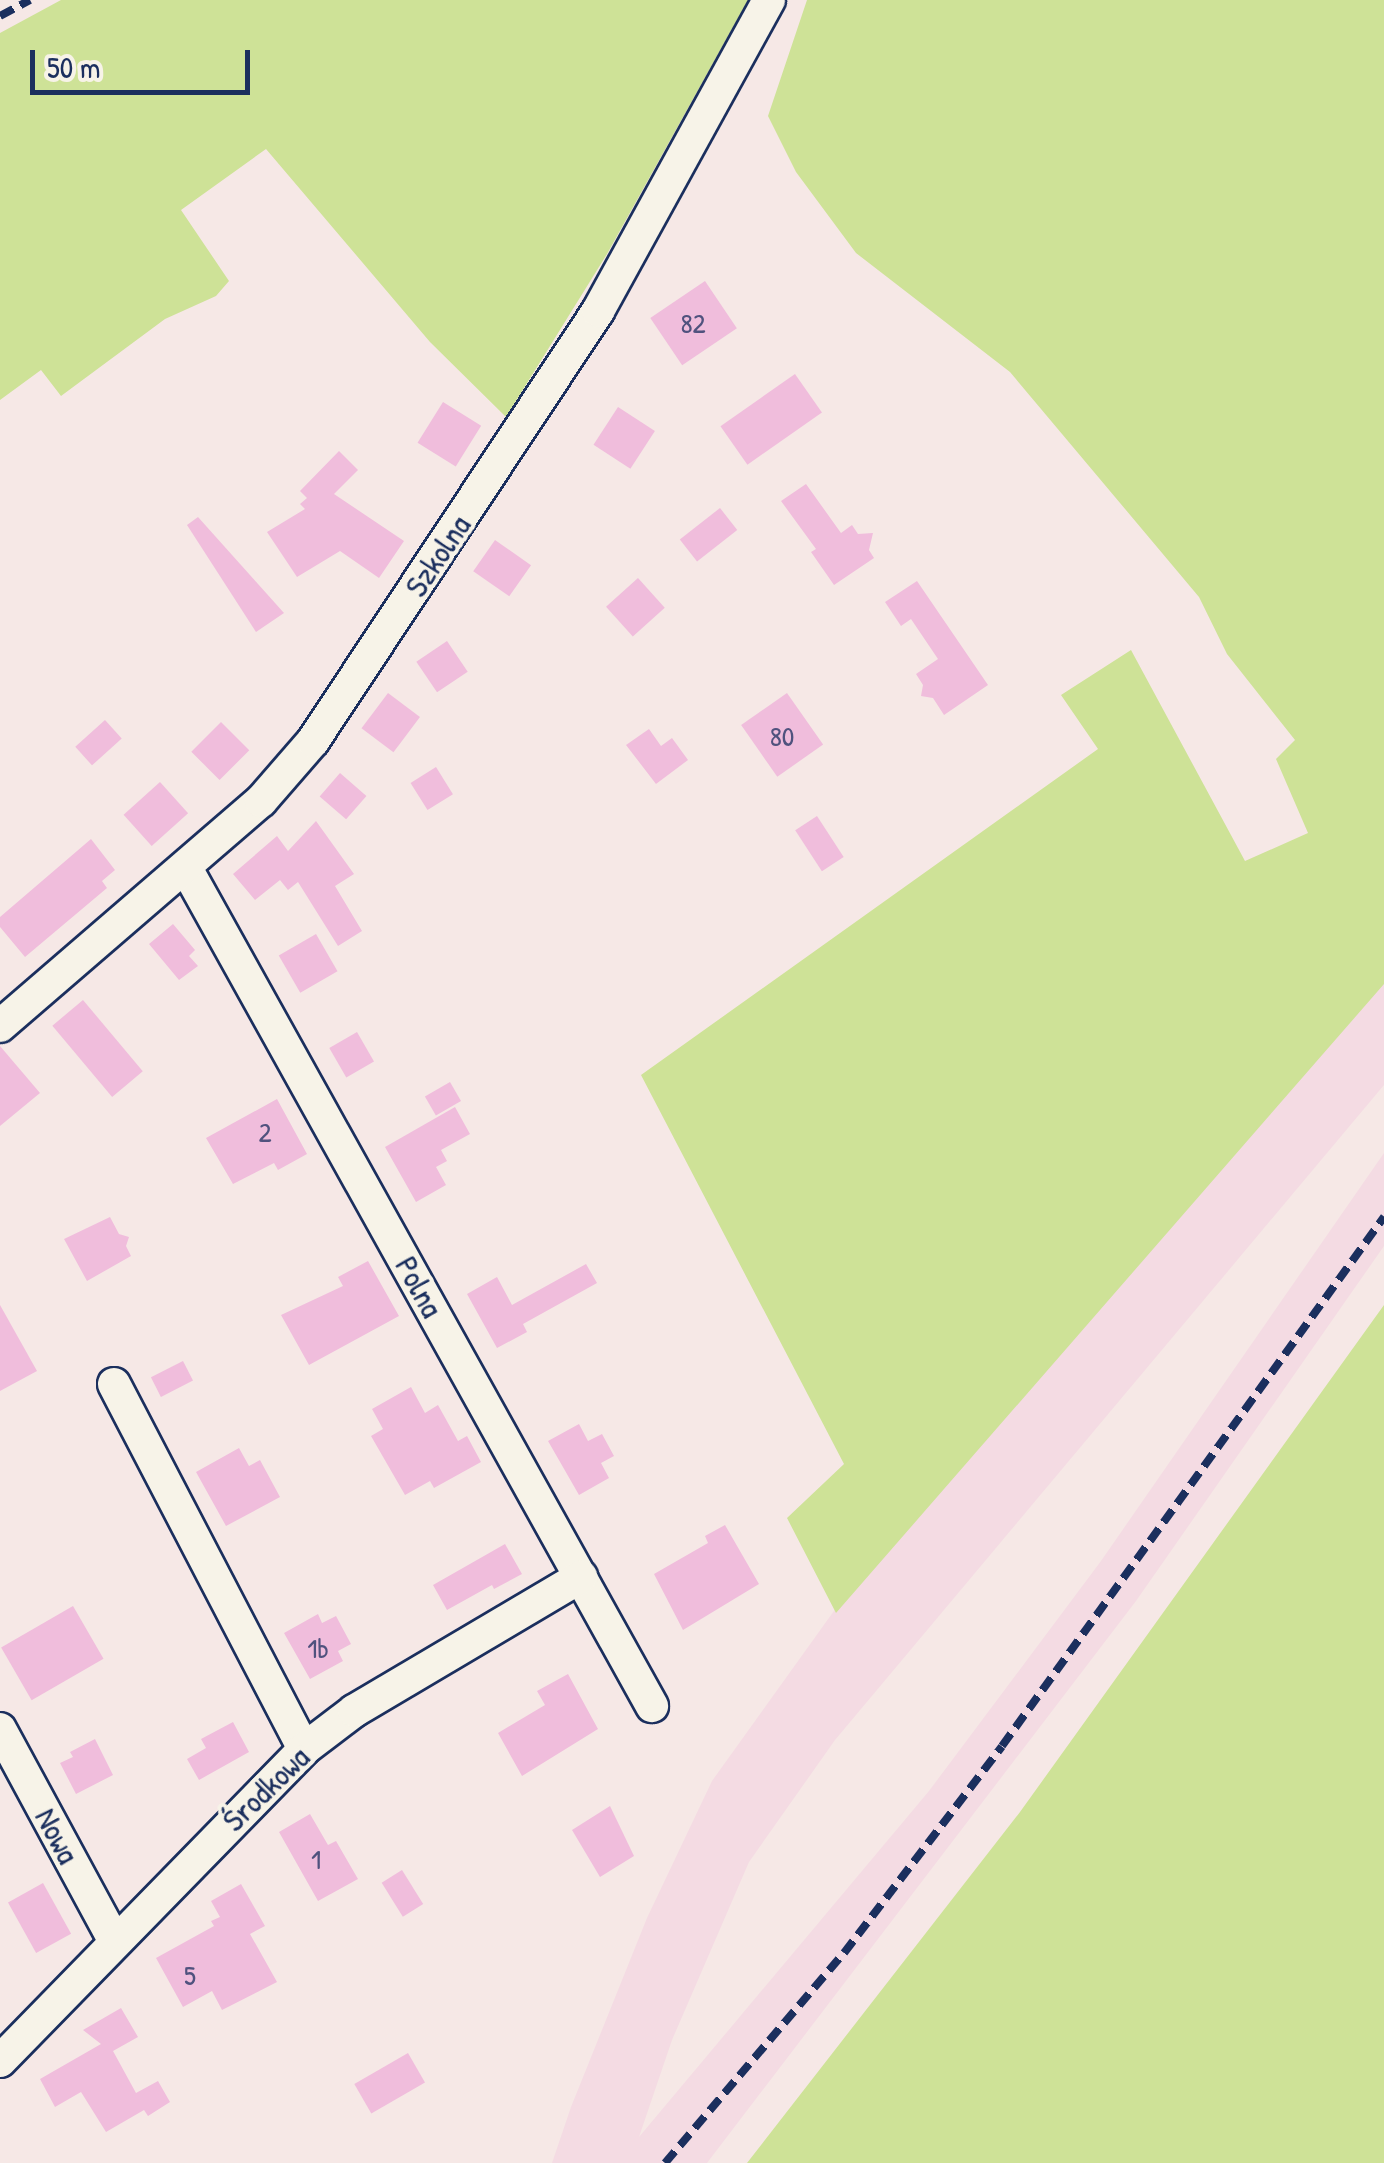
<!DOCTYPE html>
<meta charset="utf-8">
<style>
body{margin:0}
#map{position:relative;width:1384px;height:2163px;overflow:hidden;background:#f6e8e6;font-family:"Patrick Hand",sans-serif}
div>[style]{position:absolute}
.built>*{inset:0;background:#f4dbe3}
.green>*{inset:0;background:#cee297}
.building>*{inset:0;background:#f0bddc;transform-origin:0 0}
.roads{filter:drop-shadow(2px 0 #1b2f5e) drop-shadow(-2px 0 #1b2f5e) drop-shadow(0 2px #1b2f5e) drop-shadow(0 -2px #1b2f5e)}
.minor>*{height:32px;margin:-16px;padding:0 16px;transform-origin:16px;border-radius:16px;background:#f7f3e8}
.rail>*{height:8px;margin-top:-4px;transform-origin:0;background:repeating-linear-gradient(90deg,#1b2f5e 0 15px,transparent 0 23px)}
span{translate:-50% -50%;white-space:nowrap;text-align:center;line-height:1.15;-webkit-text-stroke:8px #f7f3e8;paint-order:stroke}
.number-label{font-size:28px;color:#50527e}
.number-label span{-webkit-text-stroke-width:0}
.street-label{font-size:32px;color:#1b2f5e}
.scale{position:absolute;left:30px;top:50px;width:220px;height:45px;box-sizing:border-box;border:5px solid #1b2f5e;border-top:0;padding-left:12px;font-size:30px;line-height:35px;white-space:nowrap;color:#1b2f5e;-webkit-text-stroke:8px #f7f3e8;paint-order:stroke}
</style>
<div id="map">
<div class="built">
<div style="clip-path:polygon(1384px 968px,1384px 1085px,835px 1740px,749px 1862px,672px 2040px,639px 2137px,929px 1791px,1101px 1561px,1384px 1153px,1384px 1246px,1136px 1601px,707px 2163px,552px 2163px,571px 2107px,647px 1918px,712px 1781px,892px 1530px)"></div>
</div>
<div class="green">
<div style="clip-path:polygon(61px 0,748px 0,607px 254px,506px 417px,430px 342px,266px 149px,181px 210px,229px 281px,216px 296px,165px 319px,61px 396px,41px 370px,0 400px,0 33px)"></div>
<div style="clip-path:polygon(807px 0,1384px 0,1384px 984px,836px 1613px,787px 1518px,844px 1464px,641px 1075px,1098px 749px,1061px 695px,1131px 650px,1245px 861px,1308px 833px,1276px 759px,1295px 740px,1227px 654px,1199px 597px,1010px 372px,856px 253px,796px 172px,768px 116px)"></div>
<div style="clip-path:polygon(1384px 1305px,1384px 2163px,747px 2163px,1020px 1812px)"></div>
</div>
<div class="building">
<div style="left:705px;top:281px;width:57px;height:66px;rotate:56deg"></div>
<div style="left:795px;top:374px;width:47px;height:91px;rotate:55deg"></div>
<div style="left:443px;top:402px;width:45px;height:48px;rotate:32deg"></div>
<div style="left:618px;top:407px;width:44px;height:45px;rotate:33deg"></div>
<div style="clip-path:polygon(339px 451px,358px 470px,334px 494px,404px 541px,379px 578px,340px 551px,297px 577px,267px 532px,305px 509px,300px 504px,307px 498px,300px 491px)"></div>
<div style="clip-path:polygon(806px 484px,841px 533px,852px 525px,858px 534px,873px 533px,869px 550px,874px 558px,834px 585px,811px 552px,816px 549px,781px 501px)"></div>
<div style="left:720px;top:508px;width:28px;height:51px;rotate:52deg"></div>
<div style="clip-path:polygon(198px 517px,284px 613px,256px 632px,187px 525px)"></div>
<div style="left:495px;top:540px;width:44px;height:38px;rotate:35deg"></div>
<div style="left:638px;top:578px;width:40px;height:43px;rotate:48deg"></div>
<div style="clip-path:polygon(917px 581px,988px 685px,944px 715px,933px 698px,921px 696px,923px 685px,916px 674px,938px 659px,911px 619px,901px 626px,885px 602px)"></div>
<div style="left:447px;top:641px;width:37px;height:37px;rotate:56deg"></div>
<div style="left:388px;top:693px;width:40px;height:44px;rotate:37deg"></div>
<div style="left:787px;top:693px;width:63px;height:56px;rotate:55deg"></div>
<div style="left:105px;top:720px;width:25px;height:40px;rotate:48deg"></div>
<div style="left:221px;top:722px;width:40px;height:42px;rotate:45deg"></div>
<div style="clip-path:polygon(649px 729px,661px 746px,672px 738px,688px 760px,656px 784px,626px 745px)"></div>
<div style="left:436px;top:767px;width:32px;height:30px;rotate:58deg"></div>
<div style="left:340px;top:773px;width:35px;height:31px;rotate:41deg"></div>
<div style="left:160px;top:782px;width:42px;height:49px;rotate:48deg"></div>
<div style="left:817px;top:816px;width:49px;height:26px;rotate:57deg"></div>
<div style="clip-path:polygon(316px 821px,354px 874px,335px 886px,362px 931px,338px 946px,298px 882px,288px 890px,280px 880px,255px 900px,233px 874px,277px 836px,288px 851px)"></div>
<div style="clip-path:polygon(91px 839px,115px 870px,102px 881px,107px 888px,25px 957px,0 927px,0 917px)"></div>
<div style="clip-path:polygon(173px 924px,195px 950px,189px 956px,198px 966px,179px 980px,149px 944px)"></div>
<div style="left:316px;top:934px;width:43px;height:43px;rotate:60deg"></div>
<div style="left:83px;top:1000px;width:93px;height:40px;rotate:50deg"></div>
<div style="left:357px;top:1032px;width:34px;height:32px;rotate:60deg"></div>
<div style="clip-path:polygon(0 1046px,40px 1093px,0 1126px)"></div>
<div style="left:450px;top:1082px;width:22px;height:29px;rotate:60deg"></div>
<div style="clip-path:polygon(277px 1099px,307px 1154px,278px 1170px,274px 1163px,233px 1184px,206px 1138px)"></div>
<div style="clip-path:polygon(455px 1107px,470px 1134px,441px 1150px,447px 1161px,436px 1167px,446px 1185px,416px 1202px,385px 1147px)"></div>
<div style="clip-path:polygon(110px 1217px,119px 1234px,129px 1237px,126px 1246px,131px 1256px,87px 1281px,64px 1239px)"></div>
<div style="clip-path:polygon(368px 1261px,399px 1316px,309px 1365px,281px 1315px,343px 1286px,338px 1277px)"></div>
<div style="clip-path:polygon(586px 1264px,597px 1283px,523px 1324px,527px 1332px,497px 1348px,467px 1294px,497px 1277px,512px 1305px)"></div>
<div style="clip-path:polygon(0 1305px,37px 1371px,0 1391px)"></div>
<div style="left:183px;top:1361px;width:22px;height:36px;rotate:63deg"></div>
<div style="clip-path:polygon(411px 1387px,425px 1413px,438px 1405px,458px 1441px,467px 1436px,481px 1462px,434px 1488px,430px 1481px,405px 1495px,371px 1436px,383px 1429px,372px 1409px)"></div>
<div style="clip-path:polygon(579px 1424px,588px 1441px,602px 1434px,614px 1456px,601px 1463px,609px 1478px,579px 1495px,548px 1441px)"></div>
<div style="clip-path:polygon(239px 1448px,249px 1466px,260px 1460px,280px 1497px,226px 1526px,196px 1472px)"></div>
<div style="clip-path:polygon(725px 1525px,759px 1584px,683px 1630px,654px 1574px,708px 1543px,705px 1536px)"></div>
<div style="clip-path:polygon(505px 1544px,522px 1574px,494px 1589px,492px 1585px,447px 1610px,433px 1585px)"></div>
<div style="left:73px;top:1606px;width:61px;height:83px;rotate:60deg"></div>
<div style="clip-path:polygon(318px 1614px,322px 1623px,336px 1616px,351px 1644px,338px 1651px,343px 1661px,310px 1679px,284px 1633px)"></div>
<div style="clip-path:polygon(568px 1674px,598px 1729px,522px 1776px,498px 1733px,545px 1705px,537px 1691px)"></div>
<div style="clip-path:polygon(233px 1722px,249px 1752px,199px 1780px,187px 1759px,206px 1748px,201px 1739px)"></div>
<div style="clip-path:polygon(95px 1739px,113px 1775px,76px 1794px,60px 1763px,73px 1757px,70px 1752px)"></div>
<div style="clip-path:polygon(610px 1806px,634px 1856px,600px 1877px,572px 1830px)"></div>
<div style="clip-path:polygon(310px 1814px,328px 1845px,336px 1841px,358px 1879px,318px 1901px,279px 1832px)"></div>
<div style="left:402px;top:1870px;width:40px;height:24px;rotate:58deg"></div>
<div style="left:43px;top:1883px;width:58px;height:40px;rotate:61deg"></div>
<div style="clip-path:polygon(241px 1884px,265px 1926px,250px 1934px,277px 1982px,222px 2010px,212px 1991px,183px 2007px,156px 1958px,214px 1926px,211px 1921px,220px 1917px,211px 1901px)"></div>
<div style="clip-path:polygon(121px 2008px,138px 2037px,113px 2051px,136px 2093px,158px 2081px,170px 2102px,148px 2116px,144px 2110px,106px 2132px,81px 2092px,55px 2107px,40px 2079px,101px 2044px,83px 2030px)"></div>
<div style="left:408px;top:2053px;width:34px;height:62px;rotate:60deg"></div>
</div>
<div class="roads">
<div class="minor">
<div style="left:186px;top:868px;width:959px;rotate:60.92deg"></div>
<div style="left:0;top:1026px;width:345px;rotate:-40.8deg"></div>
<div style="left:261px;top:801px;width:79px;rotate:-49.1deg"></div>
<div style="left:313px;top:741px;width:516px;rotate:-56.46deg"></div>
<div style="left:598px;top:311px;width:355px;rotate:-61.2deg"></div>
<div style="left:114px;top:1384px;width:411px;rotate:62.5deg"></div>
<div style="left:0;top:1729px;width:242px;rotate:61.6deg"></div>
<div style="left:0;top:2061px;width:436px;rotate:-45.7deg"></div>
<div style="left:304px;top:1749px;width:63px;rotate:-37.2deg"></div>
<div style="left:354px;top:1711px;width:264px;rotate:-30.6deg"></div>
</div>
</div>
<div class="rail">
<div style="left:0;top:16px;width:34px;rotate:-28deg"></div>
<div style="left:665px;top:2163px;width:276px;rotate:-49.6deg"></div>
<div style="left:844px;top:1953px;width:260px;rotate:-52.6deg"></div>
<div style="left:1002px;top:1746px;width:653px;rotate:-54.17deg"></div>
</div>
<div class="number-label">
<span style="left:693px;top:323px">82</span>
<span style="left:782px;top:736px">80</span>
<span style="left:265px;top:1132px">2</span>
<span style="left:318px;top:1648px">1b</span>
<span style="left:316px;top:1859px">1</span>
<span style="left:190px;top:1975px">5</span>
</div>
<div class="street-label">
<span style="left:438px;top:556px;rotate:-56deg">Szkolna</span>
<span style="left:419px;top:1287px;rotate:61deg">Polna</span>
<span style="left:266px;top:1789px;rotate:-44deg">Środkowa</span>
<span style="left:57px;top:1836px;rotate:62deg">Nowa</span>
</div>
<div class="scale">50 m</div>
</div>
